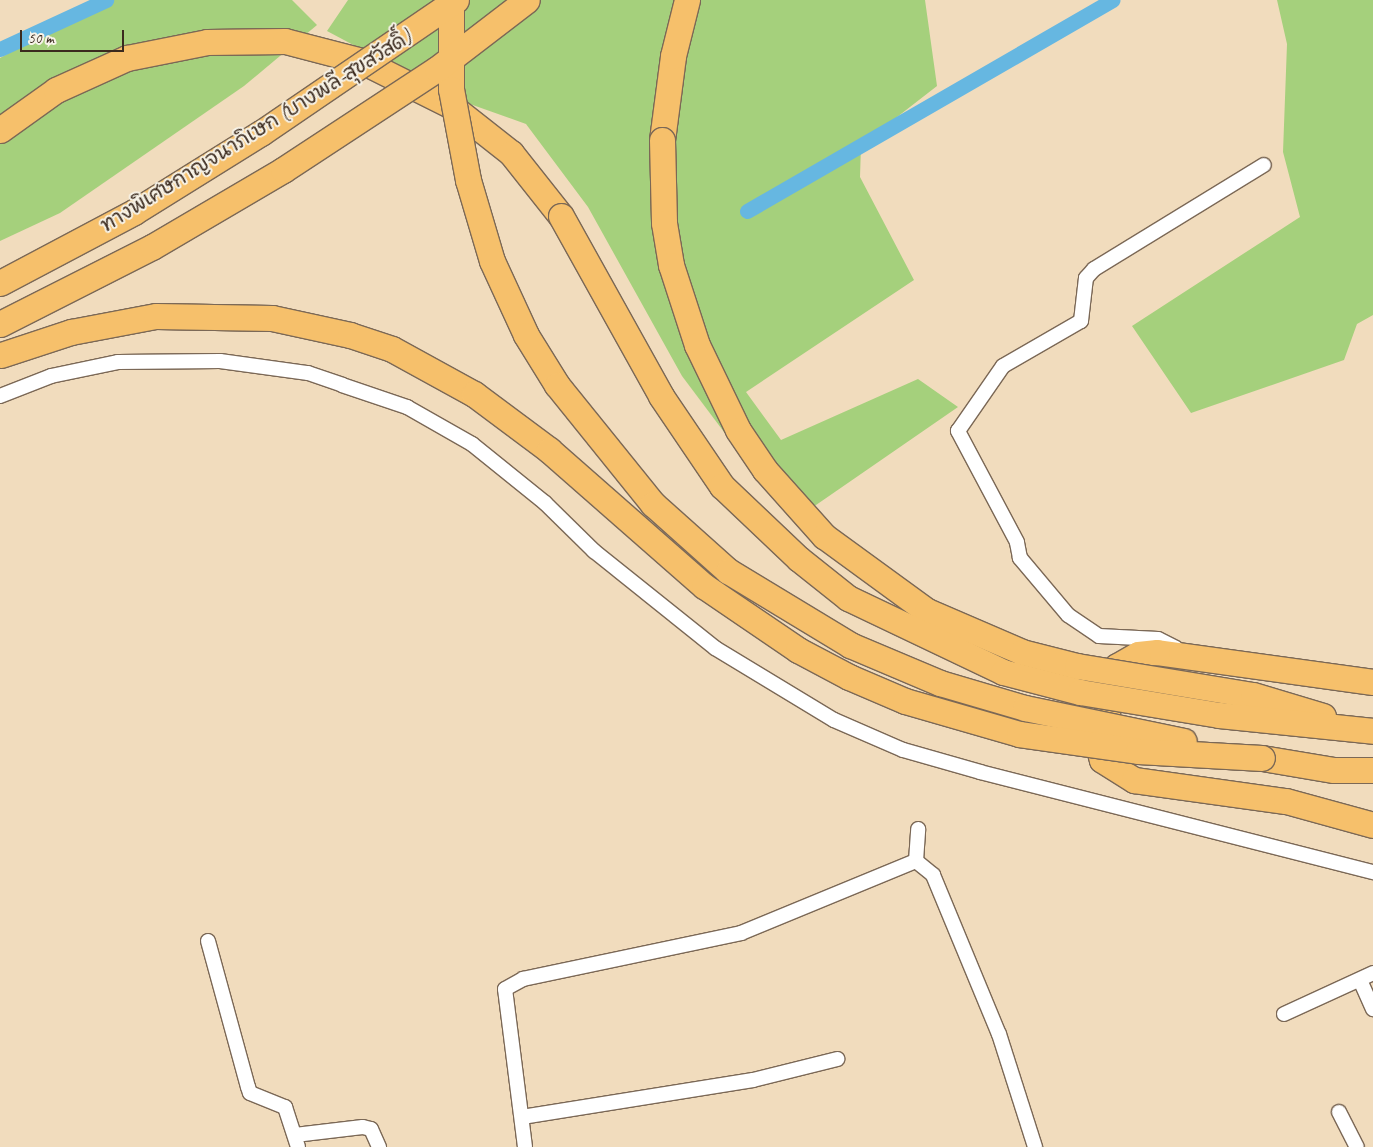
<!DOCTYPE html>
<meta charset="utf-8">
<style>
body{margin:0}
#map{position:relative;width:1373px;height:1147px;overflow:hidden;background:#f1dcbd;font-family:Caveat,"Playpen Sans Thai",sans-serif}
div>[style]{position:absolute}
.green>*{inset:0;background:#a5d07c}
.canal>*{height:15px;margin:-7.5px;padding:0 7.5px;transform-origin:7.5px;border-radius:7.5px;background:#66b7e1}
.roads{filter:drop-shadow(1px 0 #7b6856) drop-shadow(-1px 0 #7b6856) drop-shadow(0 1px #7b6856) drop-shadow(0 -1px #7b6856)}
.minor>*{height:14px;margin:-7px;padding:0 7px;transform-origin:7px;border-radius:7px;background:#fff}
.motorway>*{height:25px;margin:-12.5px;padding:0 12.5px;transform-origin:12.5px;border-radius:12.5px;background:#f6c06b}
.bridges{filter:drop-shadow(1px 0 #7b6856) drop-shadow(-1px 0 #7b6856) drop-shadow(0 1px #7b6856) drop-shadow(0 -1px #7b6856)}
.motorway-bridge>*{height:25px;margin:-12.5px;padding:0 12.5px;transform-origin:12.5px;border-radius:12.5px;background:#f6c06b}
span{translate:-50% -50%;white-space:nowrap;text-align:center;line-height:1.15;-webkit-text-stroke:4px #f7f3e8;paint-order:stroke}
.street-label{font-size:20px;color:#3b2a1e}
.scale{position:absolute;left:20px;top:30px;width:104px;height:22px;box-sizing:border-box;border:2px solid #3b2a1e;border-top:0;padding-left:6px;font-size:15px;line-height:18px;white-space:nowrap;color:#3b2a1e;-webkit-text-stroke:4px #f7f3e8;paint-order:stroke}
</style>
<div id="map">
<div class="green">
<div style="clip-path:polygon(110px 0,292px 0,317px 25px,244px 86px,60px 213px,0 241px,0 58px)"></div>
<div style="clip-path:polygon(348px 0,925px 0,937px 86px,861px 145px,860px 177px,914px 280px,746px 392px,781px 440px,918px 379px,958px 407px,803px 514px,724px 432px,682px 376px,588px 207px,526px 124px,453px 98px,327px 31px)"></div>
<div style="clip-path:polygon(1277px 0,1373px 0,1373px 315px,1357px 324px,1344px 360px,1191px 413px,1132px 326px,1300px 217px,1283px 152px,1287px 44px)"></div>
</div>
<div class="canal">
<div style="left:0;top:49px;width:117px;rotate:-24.8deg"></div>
<div style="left:747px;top:211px;width:422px;rotate:-30deg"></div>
</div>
<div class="roads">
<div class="minor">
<div style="left:0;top:396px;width:55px;rotate:-21.4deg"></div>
<div style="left:51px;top:376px;width:68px;rotate:-11.8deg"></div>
<div style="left:118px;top:362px;width:102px;rotate:-0.6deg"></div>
<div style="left:220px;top:361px;width:89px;rotate:7.8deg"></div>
<div style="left:308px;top:373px;width:36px;rotate:19deg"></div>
<div style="left:342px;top:385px;width:69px;rotate:18.7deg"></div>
<div style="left:407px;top:407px;width:75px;rotate:29.6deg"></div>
<div style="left:472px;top:444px;width:94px;rotate:38.9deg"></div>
<div style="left:545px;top:503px;width:69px;rotate:44.4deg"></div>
<div style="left:594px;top:551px;width:155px;rotate:38.7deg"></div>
<div style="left:715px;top:648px;width:139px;rotate:31.2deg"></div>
<div style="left:834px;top:720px;width:75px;rotate:23.5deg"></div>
<div style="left:903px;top:750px;width:80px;rotate:15.9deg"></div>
<div style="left:980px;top:772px;width:406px;rotate:14.3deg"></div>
<div style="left:1176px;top:648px;width:20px;rotate:-153deg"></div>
<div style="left:1158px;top:639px;width:59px;rotate:-177.1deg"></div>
<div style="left:1099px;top:636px;width:37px;rotate:-146deg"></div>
<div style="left:1068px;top:615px;width:75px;rotate:-130.1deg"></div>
<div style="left:1020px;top:558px;width:16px;rotate:-101deg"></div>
<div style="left:1017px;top:542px;width:126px;rotate:-118deg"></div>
<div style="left:958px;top:431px;width:79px;rotate:-55.3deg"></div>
<div style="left:1003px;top:366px;width:90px;rotate:-30deg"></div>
<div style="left:1081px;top:321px;width:43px;rotate:-83.4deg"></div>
<div style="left:1086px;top:278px;width:12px;rotate:-48deg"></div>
<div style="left:1094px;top:269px;width:199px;rotate:-31.5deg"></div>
<div style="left:916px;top:861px;width:32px;rotate:-86deg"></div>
<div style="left:208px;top:941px;width:151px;rotate:74.7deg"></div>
<div style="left:248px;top:1087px;width:6px;rotate:72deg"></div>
<div style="left:250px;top:1093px;width:38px;rotate:22deg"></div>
<div style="left:285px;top:1107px;width:42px;rotate:72deg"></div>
<div style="left:1360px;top:980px;width:32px;rotate:66deg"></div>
<div style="left:1284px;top:1014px;width:98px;rotate:-24.7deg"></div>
<div style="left:1339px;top:1112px;width:39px;rotate:63deg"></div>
<div style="left:522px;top:1117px;width:234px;rotate:-9.1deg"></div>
<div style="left:753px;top:1080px;width:87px;rotate:-14deg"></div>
<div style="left:295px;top:1135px;width:68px;rotate:-6.7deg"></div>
<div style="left:363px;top:1127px;width:8px;rotate:14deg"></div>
<div style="left:371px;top:1129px;width:20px;rotate:66deg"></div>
<div style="left:525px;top:1147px;width:159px;rotate:-97.2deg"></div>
<div style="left:505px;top:989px;width:21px;rotate:-29deg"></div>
<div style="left:523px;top:979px;width:223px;rotate:-11.9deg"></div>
<div style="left:741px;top:933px;width:189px;rotate:-22.4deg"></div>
<div style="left:916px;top:861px;width:22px;rotate:39deg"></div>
<div style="left:933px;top:875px;width:172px;rotate:67.5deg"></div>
<div style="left:999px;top:1034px;width:119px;rotate:72.3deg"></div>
</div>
<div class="motorway">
<div style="left:0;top:130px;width:69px;rotate:-35.5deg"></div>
<div style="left:56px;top:90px;width:78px;rotate:-24.3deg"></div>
<div style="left:127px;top:58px;width:82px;rotate:-11.3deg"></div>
<div style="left:207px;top:42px;width:78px;rotate:-0.7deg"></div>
<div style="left:285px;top:41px;width:80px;rotate:14.6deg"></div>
<div style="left:362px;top:61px;width:98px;rotate:26.6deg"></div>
<div style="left:450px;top:105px;width:78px;rotate:38.2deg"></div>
<div style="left:511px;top:153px;width:80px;rotate:51.6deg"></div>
<div style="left:662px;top:140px;width:85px;rotate:-82.5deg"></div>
<div style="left:673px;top:56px;width:58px;rotate:-76deg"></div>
<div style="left:1373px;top:682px;width:218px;rotate:-172.1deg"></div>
<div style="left:1157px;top:652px;width:19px;rotate:174deg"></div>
<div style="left:1138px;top:654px;width:24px;rotate:150deg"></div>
<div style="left:1117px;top:666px;width:85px;rotate:102.2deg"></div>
<div style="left:1099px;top:749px;width:11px;rotate:75deg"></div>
<div style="left:1102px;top:760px;width:38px;rotate:32deg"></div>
<div style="left:1134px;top:780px;width:153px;rotate:7.9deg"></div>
<div style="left:1286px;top:801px;width:90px;rotate:15.4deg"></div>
<div style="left:1262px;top:758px;width:73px;rotate:9.5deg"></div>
<div style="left:1334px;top:770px;width:39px"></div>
</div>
</div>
<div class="bridges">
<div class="motorway-bridge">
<div style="left:451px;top:0;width:89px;rotate:90deg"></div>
<div style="left:451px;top:89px;width:93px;rotate:79.4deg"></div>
<div style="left:468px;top:180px;width:84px;rotate:73.5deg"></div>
<div style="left:492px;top:261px;width:81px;rotate:65.3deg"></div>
<div style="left:526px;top:335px;width:59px;rotate:58.2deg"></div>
<div style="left:557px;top:385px;width:153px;rotate:51.1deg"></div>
<div style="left:653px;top:504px;width:101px;rotate:41.8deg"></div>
<div style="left:728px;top:571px;width:143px;rotate:31.2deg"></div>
<div style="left:850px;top:645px;width:98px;rotate:22.9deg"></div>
<div style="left:940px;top:683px;width:89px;rotate:16.4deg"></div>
<div style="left:1025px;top:708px;width:162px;rotate:11.7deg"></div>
<div style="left:662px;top:140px;width:83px;rotate:88.6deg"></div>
<div style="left:664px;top:223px;width:43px;rotate:80.5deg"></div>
<div style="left:671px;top:265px;width:84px;rotate:72deg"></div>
<div style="left:697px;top:345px;width:94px;rotate:64.2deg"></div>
<div style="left:738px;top:430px;width:48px;rotate:56deg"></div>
<div style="left:765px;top:470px;width:89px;rotate:48.2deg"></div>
<div style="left:824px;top:536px;width:127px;rotate:36.1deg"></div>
<div style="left:927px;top:611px;width:103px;rotate:23.3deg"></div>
<div style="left:1022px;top:652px;width:57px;rotate:14.3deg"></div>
<div style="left:1077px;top:666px;width:178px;rotate:9.4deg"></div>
<div style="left:1253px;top:695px;width:73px;rotate:16.7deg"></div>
<div style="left:561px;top:216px;width:206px;rotate:60.9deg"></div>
<div style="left:661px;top:396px;width:109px;rotate:55.9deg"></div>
<div style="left:722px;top:486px;width:106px;rotate:43.5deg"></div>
<div style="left:799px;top:559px;width:63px;rotate:38.5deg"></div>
<div style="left:848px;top:598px;width:172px;rotate:25.5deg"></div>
<div style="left:1003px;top:672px;width:80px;rotate:14.6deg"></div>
<div style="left:1080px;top:692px;width:141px;rotate:9.4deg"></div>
<div style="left:1219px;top:715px;width:155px;rotate:5.9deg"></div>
<div style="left:0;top:283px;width:152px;rotate:-27.9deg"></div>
<div style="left:134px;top:212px;width:150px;rotate:-31.9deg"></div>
<div style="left:261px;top:133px;width:236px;rotate:-34.3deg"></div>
<div style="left:0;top:324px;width:170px;rotate:-26.9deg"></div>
<div style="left:152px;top:247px;width:152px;rotate:-30.4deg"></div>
<div style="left:283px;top:170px;width:184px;rotate:-33.3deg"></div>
<div style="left:437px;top:69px;width:113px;rotate:-37.5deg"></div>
<div style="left:1px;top:355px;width:74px;rotate:-18.2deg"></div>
<div style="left:71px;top:332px;width:86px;rotate:-10.7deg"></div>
<div style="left:156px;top:316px;width:116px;rotate:1deg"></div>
<div style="left:272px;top:318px;width:80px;rotate:12.3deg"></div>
<div style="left:350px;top:335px;width:44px;rotate:18.4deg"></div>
<div style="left:392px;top:349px;width:94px;rotate:28.8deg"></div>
<div style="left:474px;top:394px;width:94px;rotate:36.7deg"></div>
<div style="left:549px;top:450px;width:206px;rotate:41.3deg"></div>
<div style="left:704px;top:586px;width:114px;rotate:34.2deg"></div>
<div style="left:798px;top:650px;width:58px;rotate:27.9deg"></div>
<div style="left:849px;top:677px;width:61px;rotate:23.2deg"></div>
<div style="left:905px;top:701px;width:119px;rotate:16.1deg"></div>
<div style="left:1019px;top:734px;width:120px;rotate:8.1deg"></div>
<div style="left:1138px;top:751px;width:124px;rotate:3.2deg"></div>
</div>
</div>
<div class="street-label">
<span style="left:256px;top:131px;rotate:-32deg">ทางพิเศษกาญจนาภิเษก (บางพลี-สุขสวัสดิ์)</span>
</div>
<div class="scale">50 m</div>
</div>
